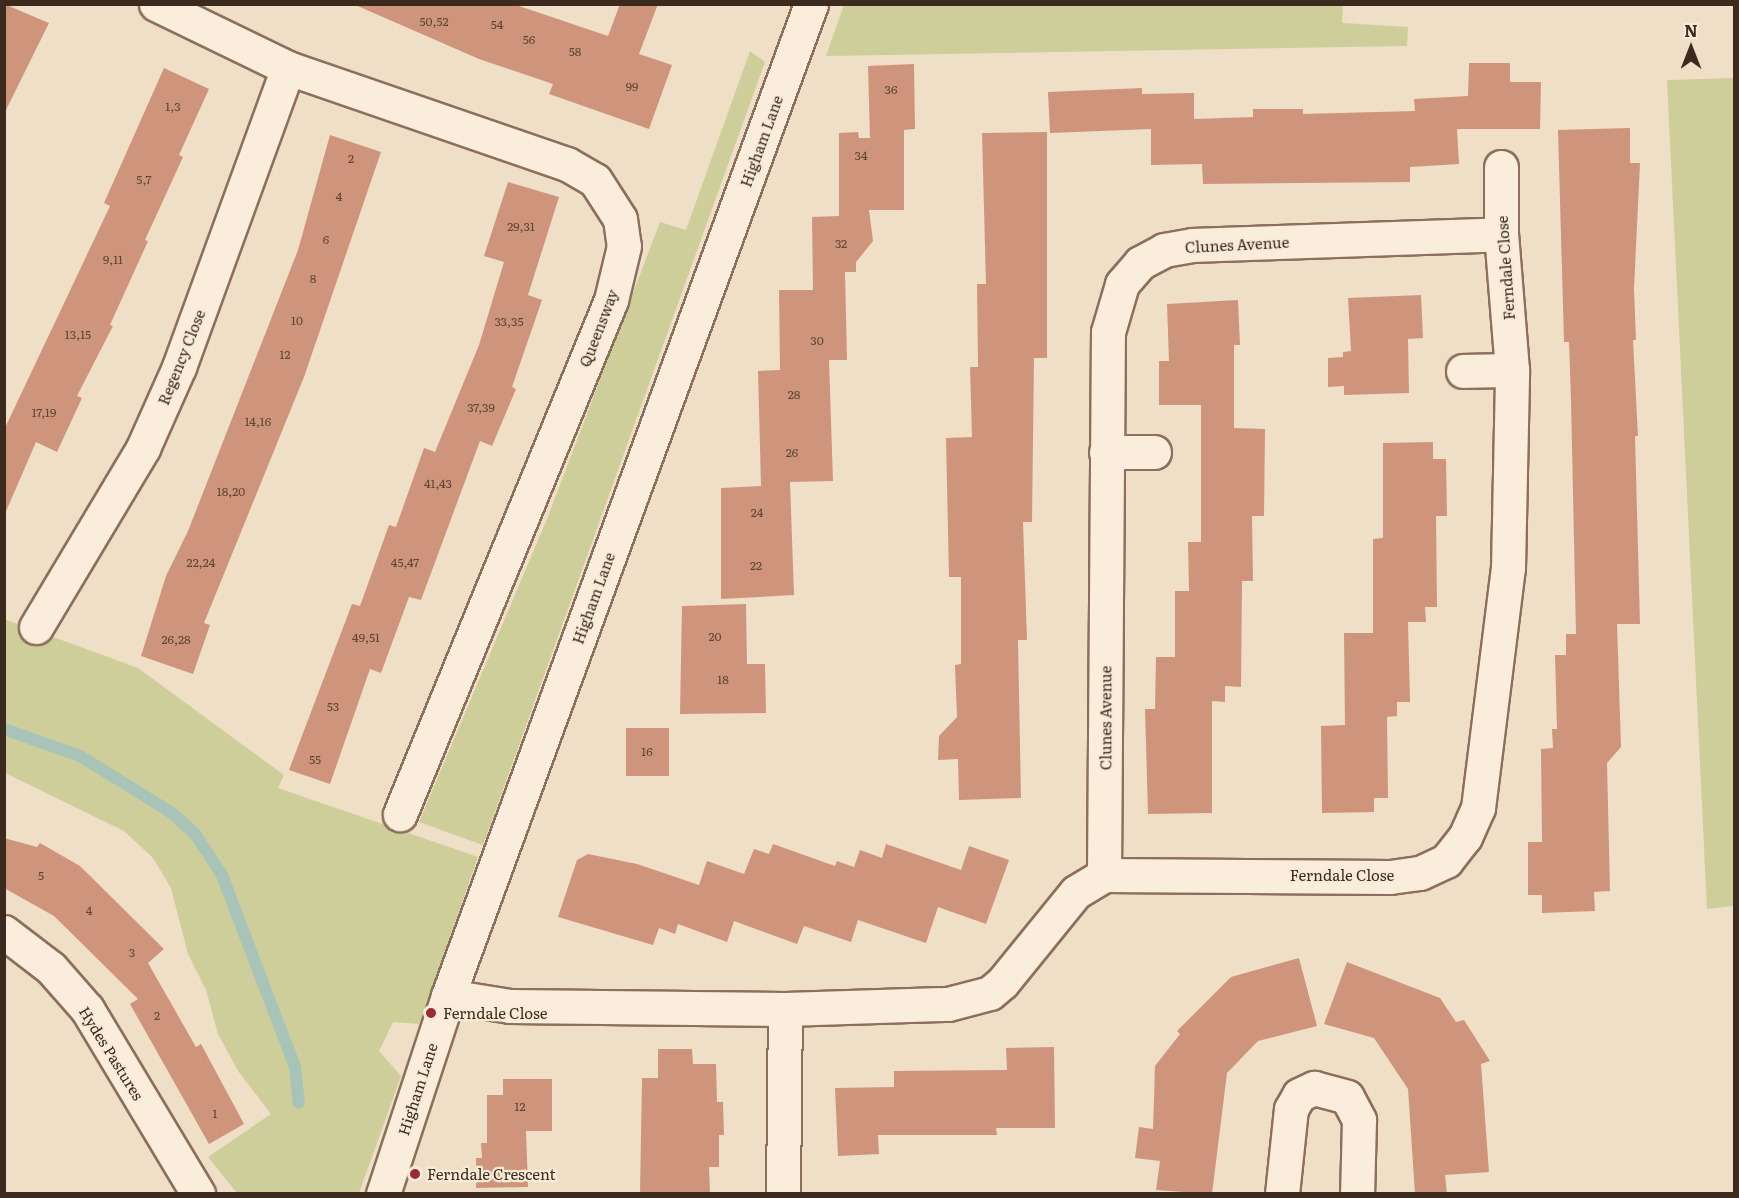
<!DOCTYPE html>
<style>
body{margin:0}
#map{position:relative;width:1739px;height:1198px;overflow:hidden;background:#efdfc7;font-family:Literata,serif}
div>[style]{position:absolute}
.green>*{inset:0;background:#cece9a}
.stream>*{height:12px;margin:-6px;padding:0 6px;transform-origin:6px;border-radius:6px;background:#a8c3b8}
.building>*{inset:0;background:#ce957c;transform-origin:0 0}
.roads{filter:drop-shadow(2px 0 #8c6f5c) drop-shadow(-2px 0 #8c6f5c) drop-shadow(0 2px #8c6f5c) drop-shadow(0 -2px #8c6f5c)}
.minor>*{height:33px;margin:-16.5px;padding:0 16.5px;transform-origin:16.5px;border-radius:16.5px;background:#faeddb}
.tertiary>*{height:33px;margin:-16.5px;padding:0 16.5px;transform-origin:16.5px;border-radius:16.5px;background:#faeddb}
.dots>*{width:16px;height:16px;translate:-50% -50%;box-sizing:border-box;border:3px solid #f7ead7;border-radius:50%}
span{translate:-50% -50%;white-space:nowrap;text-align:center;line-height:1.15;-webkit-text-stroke:4.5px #f7ead7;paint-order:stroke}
.number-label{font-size:12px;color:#604536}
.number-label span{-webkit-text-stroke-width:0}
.street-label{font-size:15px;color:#3c2a1f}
.poi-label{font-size:15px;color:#3c2a1f}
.left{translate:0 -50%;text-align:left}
.frame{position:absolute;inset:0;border:6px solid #3c2a1f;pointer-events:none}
.north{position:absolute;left:1661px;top:18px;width:60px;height:60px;-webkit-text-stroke:4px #f7ead7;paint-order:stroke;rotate:0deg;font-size:16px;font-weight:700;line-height:24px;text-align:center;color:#3c2a1f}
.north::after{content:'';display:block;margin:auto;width:21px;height:27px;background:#3c2a1f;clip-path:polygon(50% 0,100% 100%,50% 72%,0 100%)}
</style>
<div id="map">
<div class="green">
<div style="clip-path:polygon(1343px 4px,1342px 23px,1408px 27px,1407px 46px,826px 56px,844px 5px)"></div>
<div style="clip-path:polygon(750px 51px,765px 62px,483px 845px,419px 822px,547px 519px,660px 222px,686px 230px)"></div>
<div style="clip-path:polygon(1734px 78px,1734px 906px,1707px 909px,1667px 80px)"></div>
<div style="clip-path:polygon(4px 619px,138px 668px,284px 775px,278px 788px,478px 857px,419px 1024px,393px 1022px,379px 1051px,401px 1076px,359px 1193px,237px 1193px,208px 1157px,271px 1114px,238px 1071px,218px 1034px,206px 990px,188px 954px,171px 888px,153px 858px,124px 831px,5px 773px)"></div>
</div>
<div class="stream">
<div style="left:4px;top:729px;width:81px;rotate:19.6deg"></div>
<div style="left:80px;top:756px;width:108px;rotate:31.8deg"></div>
<div style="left:172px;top:813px;width:31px;rotate:42deg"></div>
<div style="left:195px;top:834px;width:49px;rotate:56.6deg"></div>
<div style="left:222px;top:875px;width:205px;rotate:69.2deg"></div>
<div style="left:295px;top:1067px;width:36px;rotate:84deg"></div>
</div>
<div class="building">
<div style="clip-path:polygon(4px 4px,49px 23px,4px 114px)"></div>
<div style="clip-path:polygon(353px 4px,513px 4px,608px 36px,620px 4px,658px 4px,639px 54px,672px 65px,649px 129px,549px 94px,553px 84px,479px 59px)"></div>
<div style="clip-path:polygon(1469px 63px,1510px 63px,1510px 82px,1541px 82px,1540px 129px,1457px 129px,1459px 164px,1410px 167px,1410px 182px,1203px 184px,1202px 164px,1151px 165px,1151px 129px,1050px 133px,1048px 92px,1142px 88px,1142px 94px,1194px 93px,1194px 119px,1253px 117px,1253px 109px,1303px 109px,1303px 114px,1415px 111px,1414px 99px,1468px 96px)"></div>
<div style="clip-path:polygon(914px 64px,915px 129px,904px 130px,904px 210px,869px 210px,873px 241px,856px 262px,856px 272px,845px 272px,847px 360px,829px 360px,833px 481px,790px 482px,794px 595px,721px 599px,721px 488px,761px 486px,758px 371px,780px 370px,779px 290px,813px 290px,812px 217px,839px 216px,839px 133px,858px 132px,859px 138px,870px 138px,868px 66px)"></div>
<div style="clip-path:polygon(164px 68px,209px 89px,179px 155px,183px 157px,145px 240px,148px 241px,110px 325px,113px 326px,77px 396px,82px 398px,57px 452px,36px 442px,4px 516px,4px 430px,110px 206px,104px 203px)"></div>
<div style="clip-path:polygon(1630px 128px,1630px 163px,1640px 163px,1634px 289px,1636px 340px,1633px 340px,1638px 436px,1635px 436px,1640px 624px,1617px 624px,1621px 747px,1607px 763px,1610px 891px,1594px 892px,1595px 911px,1542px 913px,1542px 895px,1528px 895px,1528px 842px,1542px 842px,1541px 749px,1553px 748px,1552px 729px,1557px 729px,1555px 655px,1566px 655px,1566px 634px,1576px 634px,1571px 400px,1569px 342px,1564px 342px,1558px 130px)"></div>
<div style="clip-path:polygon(1047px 132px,1047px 358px,1034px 358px,1032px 522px,1023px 522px,1027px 640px,1018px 640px,1021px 798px,959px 800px,958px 759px,938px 760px,939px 736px,957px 717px,955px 665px,961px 664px,961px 577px,949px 577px,946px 438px,972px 437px,970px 367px,978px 367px,977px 284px,986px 284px,982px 133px)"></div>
<div style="clip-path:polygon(330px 135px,381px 152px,304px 377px,204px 623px,210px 625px,193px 674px,141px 656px,166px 576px,188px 531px,298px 250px)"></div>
<div style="clip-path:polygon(508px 182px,559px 197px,528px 295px,542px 300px,512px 387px,516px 389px,492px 446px,480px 441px,421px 600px,409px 597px,381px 673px,370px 669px,330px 784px,289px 770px,352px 604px,360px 606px,389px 525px,396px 527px,424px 448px,435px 452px,479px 345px,504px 262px,484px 256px)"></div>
<div style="clip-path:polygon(1421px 295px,1423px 338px,1408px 339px,1409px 393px,1344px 395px,1344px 386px,1328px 387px,1328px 358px,1343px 357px,1343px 352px,1351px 351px,1348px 298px)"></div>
<div style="clip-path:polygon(1238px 300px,1240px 345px,1234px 345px,1234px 428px,1265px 429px,1264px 516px,1252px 516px,1253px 581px,1242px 581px,1241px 687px,1225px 686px,1225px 702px,1212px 701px,1212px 813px,1148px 814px,1145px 709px,1155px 709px,1156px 657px,1175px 657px,1175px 591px,1189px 591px,1188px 542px,1201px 542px,1201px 405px,1159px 405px,1159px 361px,1169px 361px,1167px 304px)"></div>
<div style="clip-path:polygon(1433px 442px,1433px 459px,1446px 459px,1447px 516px,1436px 516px,1437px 607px,1425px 607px,1426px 622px,1408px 622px,1410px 702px,1397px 702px,1397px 716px,1387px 717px,1388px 798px,1374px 798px,1374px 812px,1322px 813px,1321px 726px,1345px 725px,1344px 633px,1373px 633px,1373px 539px,1383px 538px,1383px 443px)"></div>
<div style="clip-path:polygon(746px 604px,747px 664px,765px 664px,766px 713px,680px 714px,682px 606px)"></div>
<div style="left:626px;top:728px;width:43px;height:48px"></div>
<div style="clip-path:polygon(4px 838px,37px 847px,40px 843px,80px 866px,164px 949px,148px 963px,196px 1047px,201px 1044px,244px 1124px,209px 1144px,130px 1004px,138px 999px,54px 916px,4px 888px)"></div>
<div style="clip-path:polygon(773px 844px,835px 866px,837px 861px,854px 867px,860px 850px,882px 858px,886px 844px,961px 870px,969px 846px,1009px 860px,986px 924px,938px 907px,926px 943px,858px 920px,851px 942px,804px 926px,797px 944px,734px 921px,727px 942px,678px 924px,675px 934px,659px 928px,653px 945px,558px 917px,577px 860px,588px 854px,637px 864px,699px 885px,707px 861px,744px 874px,754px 849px,769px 854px)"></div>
<div style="clip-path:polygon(1299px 958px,1317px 1026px,1258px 1041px,1227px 1073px,1212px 1194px,1156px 1190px,1160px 1161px,1135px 1158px,1139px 1127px,1153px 1129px,1155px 1066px,1180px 1034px,1177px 1031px,1231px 977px)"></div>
<div style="clip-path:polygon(1347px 962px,1440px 998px,1456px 1022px,1464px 1020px,1490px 1061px,1481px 1064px,1489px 1172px,1445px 1175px,1447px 1194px,1415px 1194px,1408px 1089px,1374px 1038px,1324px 1024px)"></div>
<div style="clip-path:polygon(1054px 1047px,1055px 1128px,996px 1128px,997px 1135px,878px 1135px,879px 1154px,838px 1156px,835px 1088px,894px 1087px,894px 1071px,1007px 1070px,1006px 1048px)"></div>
<div style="clip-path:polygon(658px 1049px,692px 1049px,693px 1064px,716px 1064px,717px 1102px,723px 1102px,724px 1135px,719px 1135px,719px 1167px,709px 1167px,710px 1194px,640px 1194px,642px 1078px,658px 1078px)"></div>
<div style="clip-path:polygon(503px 1079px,552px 1079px,552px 1131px,526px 1131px,528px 1187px,476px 1188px,476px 1158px,482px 1158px,481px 1143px,487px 1143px,487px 1095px,503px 1095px)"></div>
</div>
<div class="roads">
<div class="minor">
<div style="left:156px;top:4px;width:147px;rotate:25.9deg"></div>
<div style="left:288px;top:68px;width:295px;rotate:19deg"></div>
<div style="left:567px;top:164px;width:32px;rotate:30deg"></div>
<div style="left:595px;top:180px;width:46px;rotate:57.3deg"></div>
<div style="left:620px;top:219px;width:27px;rotate:82deg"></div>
<div style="left:624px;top:246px;width:56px;rotate:103.5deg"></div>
<div style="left:611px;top:300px;width:556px;rotate:112.32deg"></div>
<div style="left:1463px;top:371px;width:49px;rotate:-1.2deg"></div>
<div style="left:1106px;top:452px;width:48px"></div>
<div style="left:36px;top:627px;width:209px;rotate:-59.1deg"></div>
<div style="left:143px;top:448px;width:89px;rotate:-66deg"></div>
<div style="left:179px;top:367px;width:318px;rotate:-70deg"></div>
<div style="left:1104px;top:875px;width:543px;rotate:-89.58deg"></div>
<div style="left:1108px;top:332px;width:50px;rotate:-73.7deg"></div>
<div style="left:1122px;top:284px;width:28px;rotate:-49deg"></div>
<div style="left:1140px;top:263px;width:27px;rotate:-28deg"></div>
<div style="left:1164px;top:250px;width:29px;rotate:-10deg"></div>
<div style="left:1193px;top:245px;width:308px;rotate:-2deg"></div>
<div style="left:4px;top:932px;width:59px;rotate:37.5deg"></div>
<div style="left:51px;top:968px;width:55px;rotate:48.7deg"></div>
<div style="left:87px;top:1009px;width:216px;rotate:59deg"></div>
<div style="left:448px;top:996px;width:63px;rotate:9.2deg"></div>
<div style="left:510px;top:1006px;width:275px;rotate:0.6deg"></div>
<div style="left:785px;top:1009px;width:163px;rotate:-1.8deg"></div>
<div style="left:948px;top:1004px;width:43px;rotate:-14.7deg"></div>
<div style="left:990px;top:993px;width:16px;rotate:-40deg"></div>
<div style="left:1002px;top:983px;width:117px;rotate:-50.9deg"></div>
<div style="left:1076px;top:892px;width:33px;rotate:-31deg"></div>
<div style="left:1104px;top:875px;width:286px;rotate:0.4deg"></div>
<div style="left:1390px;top:877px;width:30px;rotate:-8deg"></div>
<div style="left:1420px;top:873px;width:29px;rotate:-25deg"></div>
<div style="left:1446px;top:861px;width:31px;rotate:-52deg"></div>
<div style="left:1465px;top:837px;width:32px;rotate:-66deg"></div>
<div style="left:1478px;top:808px;width:242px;rotate:-82.9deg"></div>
<div style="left:1508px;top:568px;width:198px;rotate:-88.8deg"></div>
<div style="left:1512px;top:370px;width:136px;rotate:-94.6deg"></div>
<div style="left:1501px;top:234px;width:67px;rotate:-90deg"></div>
<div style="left:783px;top:1194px;width:185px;rotate:-89.4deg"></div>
<div style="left:1282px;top:1194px;width:85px;rotate:-84deg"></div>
<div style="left:1291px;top:1109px;width:16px;rotate:-60deg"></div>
<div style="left:1299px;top:1095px;width:17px;rotate:-25deg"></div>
<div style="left:1314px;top:1088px;width:34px;rotate:15deg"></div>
<div style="left:1347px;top:1097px;width:26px;rotate:62deg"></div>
<div style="left:1359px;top:1120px;width:74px;rotate:91.5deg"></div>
</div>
<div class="tertiary">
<div style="left:383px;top:1194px;width:208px;rotate:-71.8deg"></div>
<div style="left:448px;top:996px;width:1056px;rotate:-69.9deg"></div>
</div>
</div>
<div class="dots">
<div style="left:431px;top:1013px;background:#9c2a38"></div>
<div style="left:415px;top:1174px;background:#9c2a38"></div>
</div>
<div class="number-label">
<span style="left:434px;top:22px">50,52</span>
<span style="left:497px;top:25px">54</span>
<span style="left:529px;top:40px">56</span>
<span style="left:575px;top:52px">58</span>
<span style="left:632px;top:87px">99</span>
<span style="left:891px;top:90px">36</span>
<span style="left:173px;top:107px">1,3</span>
<span style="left:861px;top:156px">34</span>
<span style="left:351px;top:159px">2</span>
<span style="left:144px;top:180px">5,7</span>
<span style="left:339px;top:197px">4</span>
<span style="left:521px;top:227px">29,31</span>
<span style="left:326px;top:240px">6</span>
<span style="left:841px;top:244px">32</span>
<span style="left:113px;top:260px">9,11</span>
<span style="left:313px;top:279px">8</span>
<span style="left:297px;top:321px">10</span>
<span style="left:509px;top:322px">33,35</span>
<span style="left:78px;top:335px">13,15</span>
<span style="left:817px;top:341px">30</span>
<span style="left:285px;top:355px">12</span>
<span style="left:794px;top:395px">28</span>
<span style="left:481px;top:408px">37,39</span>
<span style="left:44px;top:413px">17,19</span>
<span style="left:258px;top:422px">14,16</span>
<span style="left:792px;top:453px">26</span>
<span style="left:438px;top:484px">41,43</span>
<span style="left:231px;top:492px">18,20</span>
<span style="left:757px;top:513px">24</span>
<span style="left:201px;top:563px">22,24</span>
<span style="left:405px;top:563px">45,47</span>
<span style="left:756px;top:566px">22</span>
<span style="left:715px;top:637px">20</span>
<span style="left:366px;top:638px">49,51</span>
<span style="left:176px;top:640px">26,28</span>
<span style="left:723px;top:680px">18</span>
<span style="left:333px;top:707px">53</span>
<span style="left:647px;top:752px">16</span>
<span style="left:315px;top:760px">55</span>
<span style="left:41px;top:876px">5</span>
<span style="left:89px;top:911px">4</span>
<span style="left:132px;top:953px">3</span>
<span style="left:157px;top:1016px">2</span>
<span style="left:520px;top:1107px">12</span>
<span style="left:215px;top:1114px">1</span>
</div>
<div class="street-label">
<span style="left:761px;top:141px;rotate:-70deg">Higham Lane</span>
<span style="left:1237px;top:244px;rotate:-3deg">Clunes Avenue</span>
<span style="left:1505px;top:268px;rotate:-94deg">Ferndale Close</span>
<span style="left:598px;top:328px;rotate:-69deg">Queensway</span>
<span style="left:181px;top:357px;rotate:-68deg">Regency Close</span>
<span style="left:593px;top:598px;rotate:-70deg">Higham Lane</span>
<span style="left:1105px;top:718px;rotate:-90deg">Clunes Avenue</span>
<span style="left:1342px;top:875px">Ferndale Close</span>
<span style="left:112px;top:1053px;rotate:58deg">Hydes Pastures</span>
<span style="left:417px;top:1089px;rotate:-72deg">Higham Lane</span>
</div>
<div class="poi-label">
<span class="left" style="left:443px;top:1013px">Ferndale Close</span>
<span class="left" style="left:427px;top:1174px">Ferndale Crescent</span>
</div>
<div class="frame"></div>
<div class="north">N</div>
</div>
